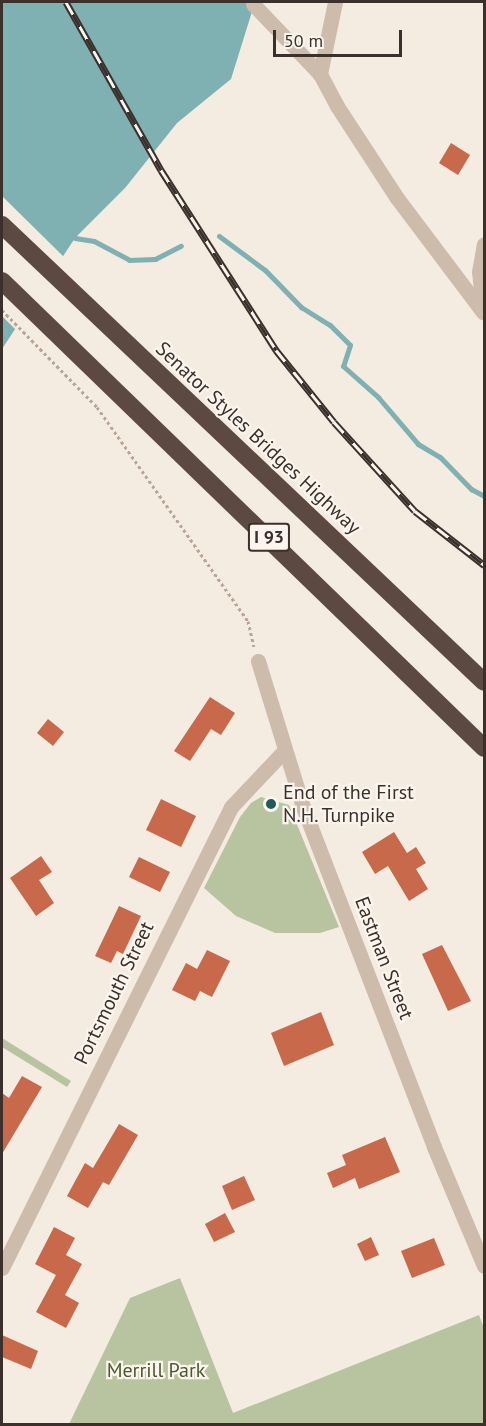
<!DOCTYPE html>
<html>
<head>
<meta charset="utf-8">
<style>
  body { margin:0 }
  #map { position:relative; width:486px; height:1426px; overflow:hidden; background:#f4ebe1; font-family:"PT Sans",sans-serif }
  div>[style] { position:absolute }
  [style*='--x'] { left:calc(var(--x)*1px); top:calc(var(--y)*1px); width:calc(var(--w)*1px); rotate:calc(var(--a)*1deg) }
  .green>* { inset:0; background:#b8c4a0 }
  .water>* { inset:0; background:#7fb0b2 }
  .pier>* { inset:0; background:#f4ebe1 }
  .stream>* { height:5px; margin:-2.5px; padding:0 2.5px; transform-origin:2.5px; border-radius:2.5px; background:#7fb0b2 }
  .building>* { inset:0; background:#c8694b }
  .path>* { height:3px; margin-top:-1.5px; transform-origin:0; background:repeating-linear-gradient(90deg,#b9a596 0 3px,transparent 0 6px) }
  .minor>* { height:15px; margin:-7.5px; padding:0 7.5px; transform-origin:7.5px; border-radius:7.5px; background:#cdbbac }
  .highway>* { height:18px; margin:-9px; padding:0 9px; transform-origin:9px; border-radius:9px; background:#5c4a42 }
  .rail>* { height:7px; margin-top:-3.5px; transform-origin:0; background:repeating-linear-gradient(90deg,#fbf5ee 0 14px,#3b302b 0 28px); box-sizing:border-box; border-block:2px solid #3b302b }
  .dots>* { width:16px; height:16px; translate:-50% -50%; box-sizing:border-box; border:3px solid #fbf5ee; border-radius:50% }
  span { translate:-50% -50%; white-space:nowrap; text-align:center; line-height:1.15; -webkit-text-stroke:4.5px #fbf5ee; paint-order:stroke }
  .shield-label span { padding:2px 4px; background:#fbf5ee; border:2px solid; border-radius:4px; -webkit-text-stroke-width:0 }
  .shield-label { font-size:18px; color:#3b302b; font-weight:700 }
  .street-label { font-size:20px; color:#3b302b }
  .poi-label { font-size:20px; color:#3b302b }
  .left { translate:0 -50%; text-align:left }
  .park-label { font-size:20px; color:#4a5a2e }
  .frame { position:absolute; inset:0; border:3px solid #3b302b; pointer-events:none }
  .scale { position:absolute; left:273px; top:30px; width:129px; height:27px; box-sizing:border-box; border:3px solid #3b302b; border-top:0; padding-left:8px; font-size:18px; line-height:21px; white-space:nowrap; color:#3b302b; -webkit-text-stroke:4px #fbf5ee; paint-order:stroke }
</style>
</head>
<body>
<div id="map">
  <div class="green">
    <div style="clip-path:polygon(261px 797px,289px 805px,339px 927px,320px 933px,275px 933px,236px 916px,204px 888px,240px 817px,251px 803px)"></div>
    <div style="clip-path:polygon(2px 1038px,71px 1081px,67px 1087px,2px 1047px)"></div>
    <div style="clip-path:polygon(180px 1278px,233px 1413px,479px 1315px,484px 1328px,484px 1424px,69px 1424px,130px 1298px)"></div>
  </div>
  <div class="water">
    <div style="clip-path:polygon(2px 2px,255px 2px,231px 79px,177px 123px,125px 188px,75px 238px,2px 349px)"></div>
  </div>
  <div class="pier">
    <div style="clip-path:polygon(2px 196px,65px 258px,17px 331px,2px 316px)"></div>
  </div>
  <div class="stream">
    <div style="--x:70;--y:234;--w:6;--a:39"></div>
    <div style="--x:75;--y:238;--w:19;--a:9"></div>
    <div style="--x:94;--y:241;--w:40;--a:28"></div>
    <div style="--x:129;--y:260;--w:26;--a:-2"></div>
    <div style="--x:155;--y:259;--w:29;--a:-27"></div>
    <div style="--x:219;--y:236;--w:57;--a:36.5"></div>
    <div style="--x:265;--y:270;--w:52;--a:45.8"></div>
    <div style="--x:301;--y:307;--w:34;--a:32"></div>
    <div style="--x:330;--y:325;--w:28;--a:45"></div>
    <div style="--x:350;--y:345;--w:22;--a:108"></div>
    <div style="--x:343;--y:366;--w:47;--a:41.5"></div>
    <div style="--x:378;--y:397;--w:62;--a:49.6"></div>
    <div style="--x:418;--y:444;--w:26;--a:31"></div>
    <div style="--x:440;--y:457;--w:45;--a:45.9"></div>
    <div style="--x:471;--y:489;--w:15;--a:28"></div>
  </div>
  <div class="building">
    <div style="clip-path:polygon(451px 143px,470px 155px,458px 175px,439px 163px)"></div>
    <div style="clip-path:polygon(210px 697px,235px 713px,221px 735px,211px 729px,190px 761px,174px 751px)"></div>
    <div style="clip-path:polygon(48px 719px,64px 732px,53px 746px,37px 733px)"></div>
    <div style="clip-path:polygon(161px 799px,196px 816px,181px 847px,146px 830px)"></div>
    <div style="clip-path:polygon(394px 832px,407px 853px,416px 847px,426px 863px,416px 869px,428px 889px,409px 901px,388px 866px,375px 874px,362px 852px)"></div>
    <div style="clip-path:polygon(41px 856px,52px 872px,39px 880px,54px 903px,36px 916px,10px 878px)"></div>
    <div style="clip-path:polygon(139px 857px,170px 872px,160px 892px,129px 877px)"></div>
    <div style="clip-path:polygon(119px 906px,141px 916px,123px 954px,117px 951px,111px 963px,95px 956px)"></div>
    <div style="clip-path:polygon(442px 945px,471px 1001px,448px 1011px,422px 954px)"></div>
    <div style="clip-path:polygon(207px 950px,230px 961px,212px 997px,200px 991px,195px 1001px,172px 990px,186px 963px,197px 969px)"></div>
    <div style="clip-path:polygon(321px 1012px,334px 1045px,284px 1066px,271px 1033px)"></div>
    <div style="clip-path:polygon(22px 1076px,42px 1087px,2px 1154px,2px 1093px,9px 1098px)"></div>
    <div style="clip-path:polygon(119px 1124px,138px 1135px,109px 1185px,103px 1182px,88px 1208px,67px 1196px,85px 1163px,93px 1168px)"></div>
    <div style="clip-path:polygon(385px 1137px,400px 1172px,359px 1189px,355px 1178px,333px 1188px,327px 1173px,346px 1165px,342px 1155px)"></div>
    <div style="clip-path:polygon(244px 1176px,255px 1200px,232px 1210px,222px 1186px)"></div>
    <div style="clip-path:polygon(225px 1213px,235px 1232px,214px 1242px,205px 1224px)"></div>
    <div style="clip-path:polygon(54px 1227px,75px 1238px,66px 1255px,82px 1264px,65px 1295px,79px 1303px,66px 1328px,36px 1312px,56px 1275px,35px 1264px)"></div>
    <div style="clip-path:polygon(371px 1237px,379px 1255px,365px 1261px,357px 1244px)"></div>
    <div style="clip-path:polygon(434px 1238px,445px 1265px,412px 1278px,401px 1251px)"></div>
    <div style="clip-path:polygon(2px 1335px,38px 1351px,31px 1369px,2px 1357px)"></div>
  </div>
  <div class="path">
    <div style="--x:2;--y:310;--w:136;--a:45.6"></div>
    <div style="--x:97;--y:407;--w:262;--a:54.8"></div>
    <div style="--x:248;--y:621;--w:26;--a:77"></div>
  </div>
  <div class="minor">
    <div style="--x:335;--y:2;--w:74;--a:101.8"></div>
    <div style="--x:320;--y:74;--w:36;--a:62"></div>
    <div style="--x:337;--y:106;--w:110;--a:56.9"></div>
    <div style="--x:397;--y:198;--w:143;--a:53"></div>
    <div style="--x:253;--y:4;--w:97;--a:46.3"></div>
    <div style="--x:483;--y:309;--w:37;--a:-96"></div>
    <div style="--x:479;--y:272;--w:28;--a:-80"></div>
    <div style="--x:258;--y:661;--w:153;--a:72.9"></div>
    <div style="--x:303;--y:807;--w:364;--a:68.9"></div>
    <div style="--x:434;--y:1147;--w:129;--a:67.2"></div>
    <div style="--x:2;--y:1268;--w:515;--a:-63.58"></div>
    <div style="--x:231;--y:807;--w:77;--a:-46.6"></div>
  </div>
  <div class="highway">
    <div style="--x:2;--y:225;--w:664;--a:43.47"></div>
    <div style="--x:2;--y:281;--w:671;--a:44.09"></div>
  </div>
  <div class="rail">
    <div style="--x:66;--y:2;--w:193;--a:60.5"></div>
    <div style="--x:161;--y:170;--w:214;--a:57.4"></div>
    <div style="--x:276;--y:350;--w:92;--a:51.1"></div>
    <div style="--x:334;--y:422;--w:120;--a:47.7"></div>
    <div style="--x:415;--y:511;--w:88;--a:38"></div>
  </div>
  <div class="dots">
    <div style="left:271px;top:804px;background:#1f5a5e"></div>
  </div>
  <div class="shield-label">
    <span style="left:269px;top:537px">I 93</span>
  </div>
  <div class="street-label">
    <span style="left:258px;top:438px;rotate:43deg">Senator Styles Bridges Highway</span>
    <span style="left:384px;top:958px;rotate:69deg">Eastman Street</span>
    <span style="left:114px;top:993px;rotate:-64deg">Portsmouth Street</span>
  </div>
  <div class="poi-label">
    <span class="left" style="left:283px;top:804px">End of the First<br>N.H. Turnpike</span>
  </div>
  <div class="park-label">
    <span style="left:156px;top:1370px">Merrill Park</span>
  </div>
  <div class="frame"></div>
  <div class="scale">50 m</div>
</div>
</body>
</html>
